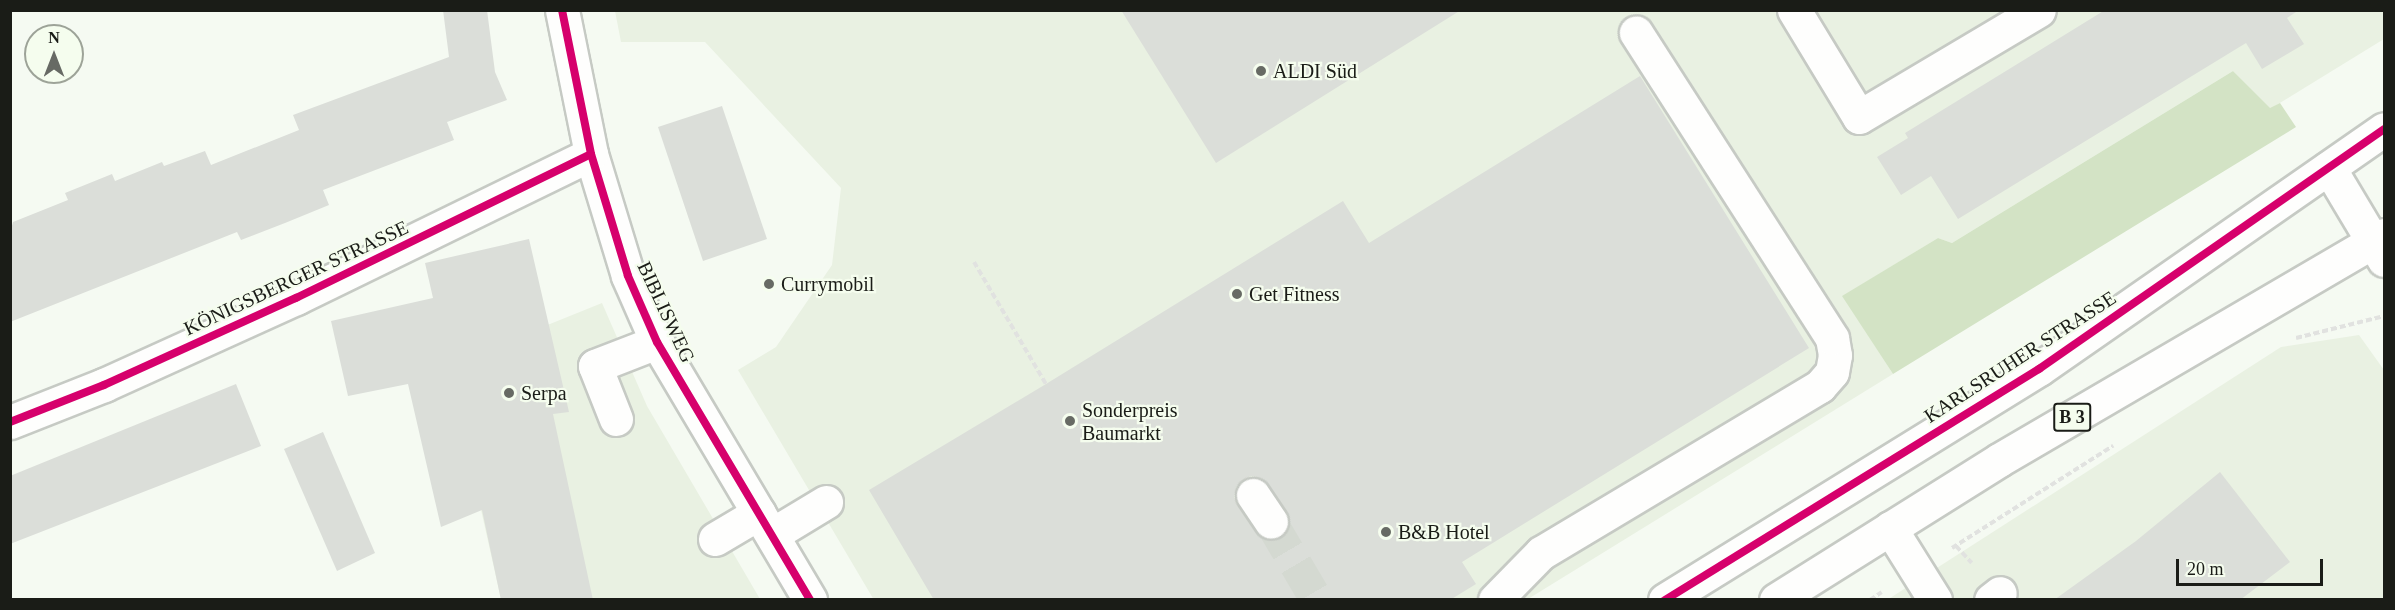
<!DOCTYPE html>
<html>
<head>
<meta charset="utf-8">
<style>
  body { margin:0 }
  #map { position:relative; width:2395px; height:610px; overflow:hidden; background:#f5faf2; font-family:Georgia,serif }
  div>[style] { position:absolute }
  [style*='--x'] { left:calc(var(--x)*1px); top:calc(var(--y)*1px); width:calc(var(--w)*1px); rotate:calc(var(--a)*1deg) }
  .built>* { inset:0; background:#e9f1e2 }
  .green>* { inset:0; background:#d3e3c5 }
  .building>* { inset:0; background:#dbded9 }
  .minor-tunnel>* { height:33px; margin-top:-16.5px; transform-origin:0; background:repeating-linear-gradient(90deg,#d4d9d1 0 33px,transparent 0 49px) }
  .path>* { height:4px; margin-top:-2px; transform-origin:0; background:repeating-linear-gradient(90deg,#e1e2e0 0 6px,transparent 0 9px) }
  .roads { filter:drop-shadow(2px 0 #c6cac4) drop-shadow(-2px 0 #c6cac4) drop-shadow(0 2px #c6cac4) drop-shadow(0 -2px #c6cac4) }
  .minor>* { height:33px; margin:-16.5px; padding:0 16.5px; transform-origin:16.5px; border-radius:16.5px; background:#fefefd }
  .major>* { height:33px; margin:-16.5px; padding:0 16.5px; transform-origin:16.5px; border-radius:16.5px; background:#fefefd }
  .cycleway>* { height:8px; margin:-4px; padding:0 4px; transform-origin:4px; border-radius:4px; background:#d6006c }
  .dots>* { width:16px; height:16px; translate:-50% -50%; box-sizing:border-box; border:3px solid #f5fdee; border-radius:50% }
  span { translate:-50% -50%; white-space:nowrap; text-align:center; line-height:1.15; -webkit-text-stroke:4.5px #f5fdee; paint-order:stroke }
  .shield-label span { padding:2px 4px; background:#f5fdee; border:2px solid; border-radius:4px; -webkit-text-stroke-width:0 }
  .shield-label { font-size:18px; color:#1a1c17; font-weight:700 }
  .poi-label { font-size:20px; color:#1a1c17 }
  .left { translate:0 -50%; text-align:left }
  .street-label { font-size:20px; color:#1a1c17 }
  .frame { position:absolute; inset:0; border:12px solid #1a1c17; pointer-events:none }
  .north { position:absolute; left:24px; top:24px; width:60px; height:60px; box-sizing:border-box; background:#f5fdee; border:2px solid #9da398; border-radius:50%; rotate:0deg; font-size:16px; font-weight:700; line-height:24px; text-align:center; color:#1a1c17 }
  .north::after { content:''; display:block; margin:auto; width:21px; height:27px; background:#676a64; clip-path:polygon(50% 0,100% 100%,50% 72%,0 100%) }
  .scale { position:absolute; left:2176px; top:559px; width:147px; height:27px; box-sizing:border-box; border:3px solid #1a1c17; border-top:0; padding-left:8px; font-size:18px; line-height:21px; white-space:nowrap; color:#1a1c17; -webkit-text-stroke:4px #f5fdee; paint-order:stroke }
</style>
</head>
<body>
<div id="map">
  <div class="built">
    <div style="clip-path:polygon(2384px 10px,2384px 39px,2270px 109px,2233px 71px,1952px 243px,1938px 238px,1843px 296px,1893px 374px,1528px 599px,874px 600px,738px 370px,776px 347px,832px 265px,841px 188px,705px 42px,621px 42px,615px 11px)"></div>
    <div style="clip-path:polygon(602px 303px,647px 406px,760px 599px,501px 599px,445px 349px,550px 324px)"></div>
    <div style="clip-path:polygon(2359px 335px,2384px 370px,2384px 599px,1887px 600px,2281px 347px)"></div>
  </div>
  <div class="green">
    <div style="clip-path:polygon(2233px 71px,2270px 108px,2280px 103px,2296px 127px,1893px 374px,1842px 296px,1938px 238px,1952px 243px)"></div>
  </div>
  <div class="building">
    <div style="clip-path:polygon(443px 10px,487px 10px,495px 72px,507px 100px,447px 122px,454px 140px,323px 190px,329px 205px,285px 223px,241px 240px,237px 232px,10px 322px,10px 233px,13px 222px,68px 200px,65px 193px,112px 174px,115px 181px,162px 162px,164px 166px,205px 151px,211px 165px,299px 130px,293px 115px,449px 57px)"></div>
    <div style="clip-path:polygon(1121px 10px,1461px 10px,1216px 163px)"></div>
    <div style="clip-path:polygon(2105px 10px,2299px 10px,2287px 18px,2304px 44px,2262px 69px,2246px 43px,1958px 219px,1931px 176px,1901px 195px,1877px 157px,1908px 138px,1905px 133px)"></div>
    <div style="clip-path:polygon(evenodd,1640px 76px,1809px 348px,1462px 562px,1476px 584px,1450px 600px,934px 600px,869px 490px,1046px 384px,1343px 201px,1369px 243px,1640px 76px,1251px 476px,1261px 478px,1268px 484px,1287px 512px,1290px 521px,1288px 530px,1281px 538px,1272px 541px,1262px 538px,1237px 505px,1234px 497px,1236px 487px,1242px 480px,1251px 476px)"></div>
    <div style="clip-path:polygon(722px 106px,767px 239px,703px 261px,658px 127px)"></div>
    <div style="clip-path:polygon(529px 239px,569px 412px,553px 414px,593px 600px,501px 600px,482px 510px,441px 527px,408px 384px,348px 396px,331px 321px,433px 298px,425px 263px)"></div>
    <div style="clip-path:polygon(236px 384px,261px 446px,10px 544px,10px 476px)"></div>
    <div style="clip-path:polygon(323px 432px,375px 553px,337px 571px,284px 449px)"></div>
    <div style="clip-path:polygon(2220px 472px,2290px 562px,2240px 600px,2054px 600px,2136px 541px)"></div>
  </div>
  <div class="minor-tunnel">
    <div style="--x:1271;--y:522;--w:91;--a:59.5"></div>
  </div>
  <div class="path">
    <div style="--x:974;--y:262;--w:142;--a:59.5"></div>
    <div style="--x:2296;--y:338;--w:91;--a:-14"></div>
    <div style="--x:1956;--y:546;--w:23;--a:47"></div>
    <div style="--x:1952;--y:548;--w:191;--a:-32.4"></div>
    <div style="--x:1870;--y:600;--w:14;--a:-34"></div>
  </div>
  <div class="roads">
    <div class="minor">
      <div style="--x:562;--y:10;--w:147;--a:78.6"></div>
      <div style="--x:591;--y:154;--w:127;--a:73.1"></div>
      <div style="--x:628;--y:276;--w:72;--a:66.3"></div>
      <div style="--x:657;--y:342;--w:300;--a:59.3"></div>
      <div style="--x:1794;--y:10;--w:125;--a:58.7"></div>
      <div style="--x:1859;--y:117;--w:209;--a:-30.7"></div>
      <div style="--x:2329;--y:168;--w:107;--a:59.1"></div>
      <div style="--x:616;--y:419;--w:57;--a:-111.6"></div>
      <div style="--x:595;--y:366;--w:66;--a:-21.2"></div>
      <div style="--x:10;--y:422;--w:101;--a:-21.5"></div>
      <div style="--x:104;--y:385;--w:211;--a:-24.4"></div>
      <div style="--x:296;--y:298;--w:328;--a:-26"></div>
      <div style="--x:1253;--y:495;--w:32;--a:56"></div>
      <div style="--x:1890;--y:528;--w:85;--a:58"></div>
      <div style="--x:773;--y:534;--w:62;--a:-31.1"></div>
      <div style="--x:715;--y:539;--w:51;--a:-30.6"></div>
      <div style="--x:1495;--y:600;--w:66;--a:-45.6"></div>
      <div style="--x:1541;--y:553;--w:325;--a:-30.9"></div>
      <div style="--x:1820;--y:386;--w:18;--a:-49"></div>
      <div style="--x:1832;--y:372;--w:17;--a:-80"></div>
      <div style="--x:1835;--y:355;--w:17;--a:-100"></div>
      <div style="--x:1832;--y:338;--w:363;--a:-122.7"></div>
      <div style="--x:1991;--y:600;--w:11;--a:-38"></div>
    </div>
    <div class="major">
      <div style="--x:1665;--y:600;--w:440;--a:-31.7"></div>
      <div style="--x:2039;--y:369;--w:420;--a:-34.8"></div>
      <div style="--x:1776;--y:600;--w:263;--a:-32.1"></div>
      <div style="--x:1999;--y:460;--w:446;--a:-30.3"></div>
    </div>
  </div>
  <div class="cycleway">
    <div style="--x:562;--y:10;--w:147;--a:78.6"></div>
    <div style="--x:591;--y:154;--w:127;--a:73.1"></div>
    <div style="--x:628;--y:276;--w:72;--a:66.3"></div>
    <div style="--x:657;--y:342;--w:300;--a:59.3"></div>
    <div style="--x:10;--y:422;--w:101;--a:-21.5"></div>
    <div style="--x:104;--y:385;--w:211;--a:-24.4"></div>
    <div style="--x:296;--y:298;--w:328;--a:-26"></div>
    <div style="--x:1665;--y:600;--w:440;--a:-31.7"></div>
    <div style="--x:2039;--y:369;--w:420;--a:-34.8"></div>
  </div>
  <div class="dots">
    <div style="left:1261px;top:71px;background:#676a64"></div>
    <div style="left:769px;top:284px;background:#676a64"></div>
    <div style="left:1237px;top:294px;background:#676a64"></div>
    <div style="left:509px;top:393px;background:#676a64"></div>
    <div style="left:1070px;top:421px;background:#676a64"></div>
    <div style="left:1386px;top:532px;background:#676a64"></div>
  </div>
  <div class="shield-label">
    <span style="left:2072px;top:417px">B 3</span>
  </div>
  <div class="poi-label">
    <span class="left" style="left:1273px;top:71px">ALDI Süd</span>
    <span class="left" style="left:781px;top:284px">Currymobil</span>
    <span class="left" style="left:1249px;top:294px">Get Fitness</span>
    <span class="left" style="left:521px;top:393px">Serpa</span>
    <span class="left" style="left:1082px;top:422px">Sonderpreis<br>Baumarkt</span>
    <span class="left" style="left:1398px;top:532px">B&amp;B Hotel</span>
  </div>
  <div class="street-label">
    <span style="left:296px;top:278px;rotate:-25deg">KÖNIGSBERGER STRASSE</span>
    <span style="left:666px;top:312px;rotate:65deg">BIBLISWEG</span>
    <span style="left:2020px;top:357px;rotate:-33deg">KARLSRUHER STRASSE</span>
  </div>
  <div class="frame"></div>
  <div class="north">N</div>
  <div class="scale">20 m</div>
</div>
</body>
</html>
